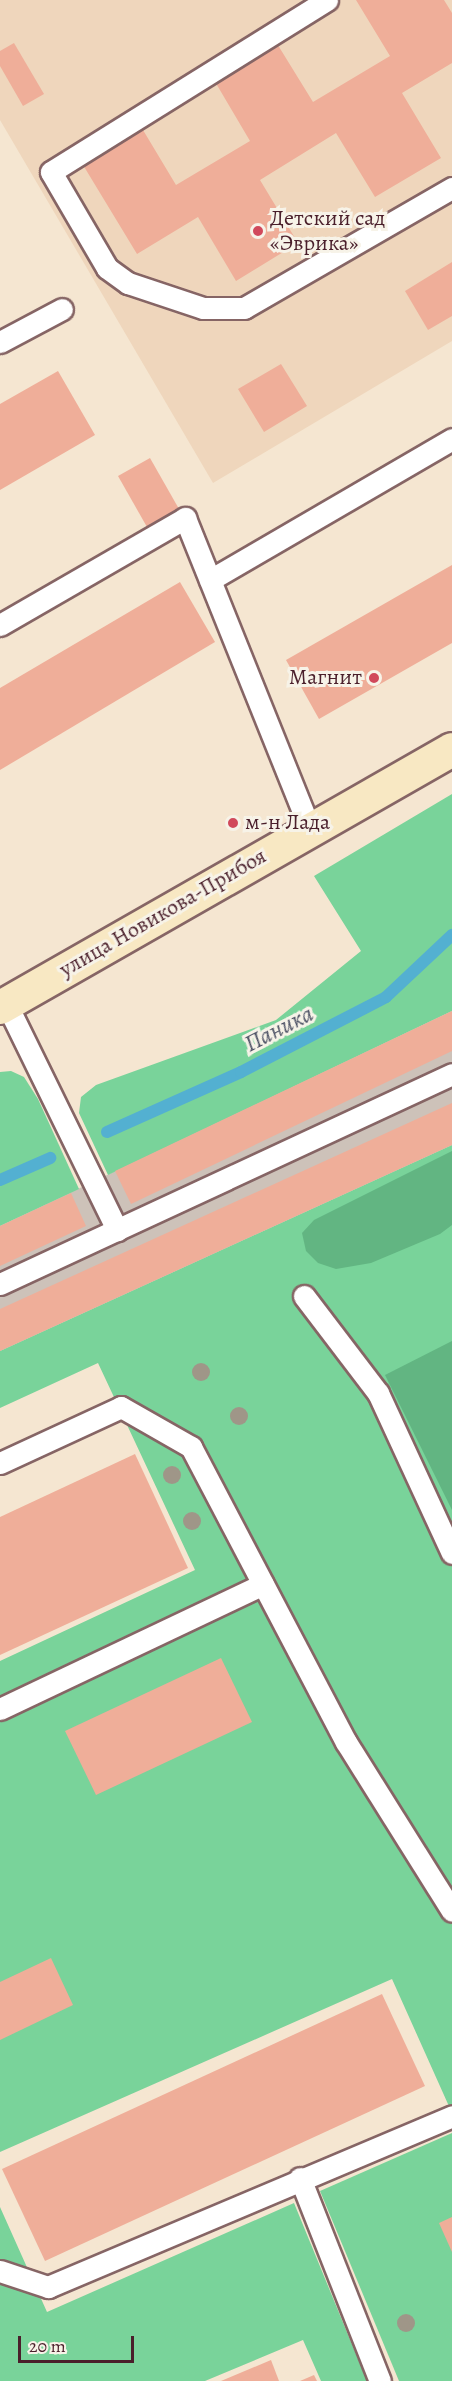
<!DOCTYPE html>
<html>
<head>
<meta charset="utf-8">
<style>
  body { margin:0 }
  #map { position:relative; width:452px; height:2381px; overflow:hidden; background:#f5e6d1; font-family:Alegreya,serif }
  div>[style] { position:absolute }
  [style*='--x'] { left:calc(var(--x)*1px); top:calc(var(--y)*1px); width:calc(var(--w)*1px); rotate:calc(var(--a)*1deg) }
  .built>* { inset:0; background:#efd6bc }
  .industrial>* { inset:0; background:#cdc2b9 }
  .green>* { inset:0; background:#79d39a }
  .forest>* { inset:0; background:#62b582 }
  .stream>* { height:12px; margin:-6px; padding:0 6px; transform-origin:6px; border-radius:6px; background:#53b0d1 }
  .building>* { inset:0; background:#efae99 }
  .roads { filter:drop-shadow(2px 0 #866565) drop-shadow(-2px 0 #866565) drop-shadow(0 2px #866565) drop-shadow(0 -2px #866565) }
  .lane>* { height:21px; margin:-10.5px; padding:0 10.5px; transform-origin:10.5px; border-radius:10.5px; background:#fff }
  .secondary>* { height:33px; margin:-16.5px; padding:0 16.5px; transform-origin:16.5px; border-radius:16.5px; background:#f8e8c3 }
  .trees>* { width:18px; height:18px; margin:-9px; border-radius:50%; background:#9f9688 }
  .dots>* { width:16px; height:16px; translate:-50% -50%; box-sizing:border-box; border:3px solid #f7f3e8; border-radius:50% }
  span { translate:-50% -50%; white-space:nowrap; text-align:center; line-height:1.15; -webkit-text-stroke:6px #f7f3e8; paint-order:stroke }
  .poi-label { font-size:22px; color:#4a1f2b }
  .left { translate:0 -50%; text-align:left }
  .right { translate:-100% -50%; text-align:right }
  .street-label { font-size:22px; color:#4a1f2b }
  .water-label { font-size:24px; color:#4d5265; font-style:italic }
  .scale { position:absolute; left:18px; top:2336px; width:116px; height:27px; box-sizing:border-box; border:3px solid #4a1f2b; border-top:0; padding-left:8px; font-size:18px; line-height:21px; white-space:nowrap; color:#4a1f2b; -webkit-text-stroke:4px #f7f3e8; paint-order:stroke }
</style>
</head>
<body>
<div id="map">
  <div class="built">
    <div style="clip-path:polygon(0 0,452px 0,452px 341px,213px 483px,0 120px)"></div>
  </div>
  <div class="industrial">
    <div style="clip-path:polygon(452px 1011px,452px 1145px,0 1351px,0 1226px)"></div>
  </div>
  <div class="green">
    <div style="clip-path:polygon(452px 794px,452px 1011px,108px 1175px,79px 1113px,81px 1097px,96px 1085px,276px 1020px,361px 951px,314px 876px)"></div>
    <div style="clip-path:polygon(11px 1071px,24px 1077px,38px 1099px,79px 1189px,0 1226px,0 1072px)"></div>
    <div style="clip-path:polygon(452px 1145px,452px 2113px,392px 1979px,0 2152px,0 1661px,195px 1570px,98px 1363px,0 1408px,0 1351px)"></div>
    <div style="clip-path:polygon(452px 2133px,452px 2381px,399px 2381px,320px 2191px)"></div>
    <div style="clip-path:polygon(294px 2203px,367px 2381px,321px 2381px,303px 2340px,205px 2381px,0 2381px,0 2207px,47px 2312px)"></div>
  </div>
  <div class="forest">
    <div style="clip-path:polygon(452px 1151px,452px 1225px,440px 1234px,371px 1263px,336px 1269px,318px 1263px,306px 1251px,302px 1233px,314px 1220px)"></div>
    <div style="clip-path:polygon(452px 1341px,452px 1510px,385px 1375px)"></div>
  </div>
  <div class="stream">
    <div style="--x:107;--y:1132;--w:147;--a:-24.1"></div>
    <div style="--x:241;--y:1072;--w:163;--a:-27.3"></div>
    <div style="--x:386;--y:997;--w:91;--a:-43.2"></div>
    <div style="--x:0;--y:1180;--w:55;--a:-23.7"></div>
  </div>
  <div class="building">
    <div style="clip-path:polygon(356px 0,444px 0,452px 13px,452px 63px,402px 93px,441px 158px,375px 197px,336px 133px,260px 180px,298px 243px,236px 281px,198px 217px,137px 254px,80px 160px,140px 125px,176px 185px,250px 141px,214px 80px,276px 42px,313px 102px,390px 56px)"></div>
    <div style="clip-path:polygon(14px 43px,44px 94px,23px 106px,0 66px,0 51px)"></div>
    <div style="clip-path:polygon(452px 262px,452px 316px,428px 330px,405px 291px)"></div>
    <div style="clip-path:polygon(281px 364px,307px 406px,264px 432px,238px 389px)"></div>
    <div style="clip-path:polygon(58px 371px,95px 435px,0 490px,0 404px)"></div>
    <div style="clip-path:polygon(150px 458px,179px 509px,147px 527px,118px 476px)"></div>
    <div style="clip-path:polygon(452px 565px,452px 643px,319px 719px,286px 660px)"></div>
    <div style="clip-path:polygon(180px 582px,215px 642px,0 770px,0 688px)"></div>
    <div style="clip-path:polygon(452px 1011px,452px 1051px,131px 1204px,115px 1171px)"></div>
    <div style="clip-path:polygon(452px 1103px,452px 1145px,0 1351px,0 1309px)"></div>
    <div style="clip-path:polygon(71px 1193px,86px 1226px,0 1266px,0 1226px)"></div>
    <div style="clip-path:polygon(135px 1454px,188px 1568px,0 1655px,0 1517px)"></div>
    <div style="clip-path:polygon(221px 1658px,252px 1722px,96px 1795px,65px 1731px)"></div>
    <div style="clip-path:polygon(51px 1958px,73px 2005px,0 2040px,0 1982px)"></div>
    <div style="clip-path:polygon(382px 1994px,425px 2086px,45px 2261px,2px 2169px)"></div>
    <div style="clip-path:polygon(452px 2217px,452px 2252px,439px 2223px)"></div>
    <div style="clip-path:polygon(271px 2360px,279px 2381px,221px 2381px)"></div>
    <div style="clip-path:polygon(314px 2375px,317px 2381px,300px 2381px)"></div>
  </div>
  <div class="roads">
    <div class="lane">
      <div style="--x:327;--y:0;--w:325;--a:148.1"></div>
      <div style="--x:51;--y:172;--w:111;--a:59.7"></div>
      <div style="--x:107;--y:268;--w:26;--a:36"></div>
      <div style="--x:128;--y:283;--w:79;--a:18.4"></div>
      <div style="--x:203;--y:308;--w:41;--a:0"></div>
      <div style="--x:244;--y:308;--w:240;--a:-30"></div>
      <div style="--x:0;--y:342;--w:70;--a:-28"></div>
      <div style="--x:210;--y:580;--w:280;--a:-30.2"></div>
      <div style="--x:0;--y:625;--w:214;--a:-30"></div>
      <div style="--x:185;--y:518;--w:335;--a:68.1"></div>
      <div style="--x:6;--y:1003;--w:253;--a:63.9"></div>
      <div style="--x:0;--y:1284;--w:498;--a:-24.9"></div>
      <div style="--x:304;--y:1296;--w:122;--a:52.7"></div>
      <div style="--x:378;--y:1393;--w:176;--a:65.2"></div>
      <div style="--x:0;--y:1463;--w:133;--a:-24.8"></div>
      <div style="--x:121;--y:1407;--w:81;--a:29.7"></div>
      <div style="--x:191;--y:1447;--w:333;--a:62.3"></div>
      <div style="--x:346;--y:1742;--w:199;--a:57.9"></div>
      <div style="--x:0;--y:1709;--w:291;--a:-25.4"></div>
      <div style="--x:300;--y:2178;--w:218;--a:68.5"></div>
      <div style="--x:0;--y:2271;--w:51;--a:18.4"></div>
      <div style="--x:48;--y:2287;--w:439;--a:-22.9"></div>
    </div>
    <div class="secondary">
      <div style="--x:0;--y:1007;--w:520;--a:-29.72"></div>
    </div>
  </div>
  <div class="trees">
    <div style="left:201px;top:1372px"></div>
    <div style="left:239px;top:1416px"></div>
    <div style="left:172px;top:1475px"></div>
    <div style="left:192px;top:1521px"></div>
    <div style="left:406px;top:2323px"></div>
  </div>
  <div class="dots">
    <div style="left:258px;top:231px;background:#d1495b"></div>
    <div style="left:374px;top:678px;background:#d1495b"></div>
    <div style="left:233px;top:823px;background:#d1495b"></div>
  </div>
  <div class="poi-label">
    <span class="left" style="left:270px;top:231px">Детский сад<br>«Эврика»</span>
    <span class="right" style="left:362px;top:678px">Магнит</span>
    <span class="left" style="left:245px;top:823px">м-н Лада</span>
  </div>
  <div class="street-label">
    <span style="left:163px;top:913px;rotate:-30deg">улица Новикова-Прибоя</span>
  </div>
  <div class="water-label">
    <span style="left:279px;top:1029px;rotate:-27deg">Паника</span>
  </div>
  <div class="scale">20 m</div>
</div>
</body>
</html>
